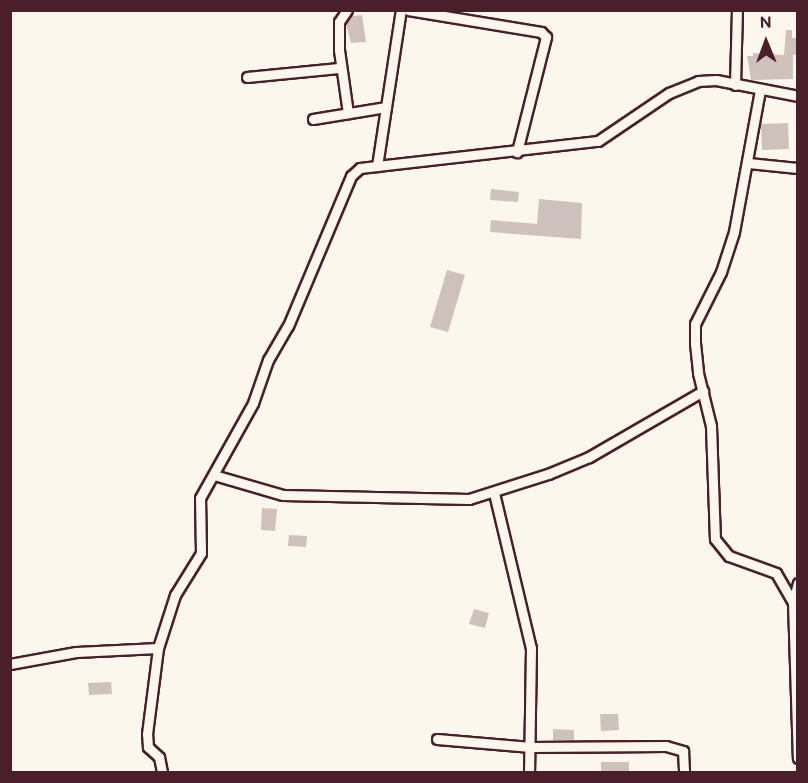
<!DOCTYPE html>
<html>
<head>
<meta charset="utf-8">
<style>
  body { margin:0 }
  #map { position:relative; width:808px; height:783px; overflow:hidden; background:#fbf7ec; font-family:"Balsamiq Sans",sans-serif }
  div>[style] { position:absolute }
  [style*='--x'] { left:calc(var(--x)*1px); top:calc(var(--y)*1px); width:calc(var(--w)*1px); rotate:calc(var(--a)*1deg) }
  .building>* { inset:0; background:#cfc2bc }
  .roads { filter:drop-shadow(2px 0 #4a1f2b) drop-shadow(-2px 0 #4a1f2b) drop-shadow(0 2px #4a1f2b) drop-shadow(0 -2px #4a1f2b) }
  .street>* { height:9px; margin:-4.5px; padding:0 4.5px; transform-origin:4.5px; border-radius:4.5px; background:#fbf7ec }
  span { translate:-50% -50%; white-space:nowrap; text-align:center; line-height:1.15; -webkit-text-stroke:4.5px #fbf7ec; paint-order:stroke }
  .frame { position:absolute; inset:0; border:12px solid #4a1f2b; pointer-events:none }
  .north { position:absolute; left:736px; top:12px; width:60px; height:60px; -webkit-text-stroke:4px #fbf7ec; paint-order:stroke; rotate:359deg; font-size:16px; font-weight:700; line-height:24px; text-align:center; color:#4a1f2b }
  .north::after { content:''; display:block; margin:auto; width:21px; height:27px; background:#4a1f2b; clip-path:polygon(50% 0,100% 100%,50% 72%,0 100%) }
</style>
</head>
<body>
<div id="map">
  <div class="building">
    <div style="clip-path:polygon(362px 15px,366px 42px,351px 43px,346px 24px,351px 16px)"></div>
    <div style="clip-path:polygon(786px 30px,792px 30px,792px 38px,798px 38px,798px 55px,793px 55px,793px 79px,751px 80px,747px 56px,753px 56px,753px 53px,784px 55px)"></div>
    <div style="clip-path:polygon(788px 123px,789px 149px,762px 150px,761px 124px)"></div>
    <div style="clip-path:polygon(491px 189px,519px 192px,518px 202px,490px 200px)"></div>
    <div style="clip-path:polygon(539px 199px,582px 203px,581px 239px,490px 232px,491px 220px,537px 224px)"></div>
    <div style="clip-path:polygon(447px 270px,465px 275px,448px 332px,430px 327px)"></div>
    <div style="clip-path:polygon(262px 508px,277px 509px,275px 531px,261px 530px)"></div>
    <div style="clip-path:polygon(289px 535px,307px 536px,306px 547px,288px 546px)"></div>
    <div style="clip-path:polygon(474px 609px,489px 613px,485px 628px,469px 624px)"></div>
    <div style="clip-path:polygon(111px 682px,112px 694px,89px 695px,88px 683px)"></div>
    <div style="clip-path:polygon(600px 714px,618px 714px,619px 730px,601px 731px)"></div>
    <div style="clip-path:polygon(553px 729px,574px 730px,574px 740px,553px 740px)"></div>
    <div style="clip-path:polygon(601px 762px,629px 762px,629px 772px,601px 772px)"></div>
  </div>
  <div class="roads">
    <div class="street">
      <div style="--x:347;--y:10;--w:14;--a:124"></div>
      <div style="--x:339;--y:22;--w:28;--a:90"></div>
      <div style="--x:339;--y:50;--w:64;--a:81.9"></div>
      <div style="--x:408;--y:10;--w:135;--a:9.4"></div>
      <div style="--x:541;--y:32;--w:7;--a:45"></div>
      <div style="--x:546;--y:37;--w:119;--a:104.2"></div>
      <div style="--x:247;--y:77;--w:92;--a:-5.6"></div>
      <div style="--x:735;--y:85;--w:75;--a:-88.5"></div>
      <div style="--x:760;--y:90;--w:144;--a:100.4"></div>
      <div style="--x:734;--y:232;--w:42;--a:108"></div>
      <div style="--x:721;--y:272;--w:58;--a:116.6"></div>
      <div style="--x:695;--y:324;--w:19;--a:90"></div>
      <div style="--x:695;--y:343;--w:30;--a:84"></div>
      <div style="--x:698;--y:373;--w:55;--a:76.2"></div>
      <div style="--x:711;--y:426;--w:113;--a:88"></div>
      <div style="--x:715;--y:539;--w:22;--a:51"></div>
      <div style="--x:729;--y:556;--w:50;--a:19.9"></div>
      <div style="--x:776;--y:573;--w:34;--a:60"></div>
      <div style="--x:313;--y:119;--w:74;--a:-9.3"></div>
      <div style="--x:748;--y:163;--w:50;--a:5.7"></div>
      <div style="--x:377;--y:166;--w:158;--a:-81.3"></div>
      <div style="--x:214;--y:475;--w:72;--a:16.2"></div>
      <div style="--x:283;--y:495;--w:186;--a:1.2"></div>
      <div style="--x:469;--y:499;--w:83;--a:-17.6"></div>
      <div style="--x:548;--y:474;--w:44;--a:-22.5"></div>
      <div style="--x:589;--y:457;--w:132;--a:-30.1"></div>
      <div style="--x:494;--y:493;--w:159;--a:76.6"></div>
      <div style="--x:531;--y:648;--w:124;--a:90.9"></div>
      <div style="--x:798;--y:583;--w:20;--a:105"></div>
      <div style="--x:793;--y:602;--w:156;--a:88.2"></div>
      <div style="--x:10;--y:664;--w:67;--a:-10.3"></div>
      <div style="--x:76;--y:652;--w:82;--a:-2.8"></div>
      <div style="--x:437;--y:739;--w:94;--a:4.9"></div>
      <div style="--x:531;--y:747;--w:135;--a:-0.4"></div>
      <div style="--x:666;--y:746;--w:18;--a:16"></div>
      <div style="--x:683;--y:751;--w:21;--a:87"></div>
      <div style="--x:162;--y:772;--w:15;--a:-101"></div>
      <div style="--x:159;--y:757;--w:15;--a:-138"></div>
      <div style="--x:148;--y:747;--w:13;--a:-94"></div>
      <div style="--x:147;--y:734;--w:87;--a:-82.7"></div>
      <div style="--x:158;--y:648;--w:56;--a:-72.2"></div>
      <div style="--x:175;--y:595;--w:49;--a:-58.2"></div>
      <div style="--x:201;--y:553;--w:55;--a:-91"></div>
      <div style="--x:200;--y:498;--w:109;--a:-60.8"></div>
      <div style="--x:253;--y:403;--w:46;--a:-70.8"></div>
      <div style="--x:268;--y:360;--w:39;--a:-60"></div>
      <div style="--x:288;--y:326;--w:163;--a:-67.2"></div>
      <div style="--x:351;--y:176;--w:12;--a:-42"></div>
      <div style="--x:360;--y:168;--w:17;--a:-7"></div>
      <div style="--x:377;--y:166;--w:222;--a:-6.5"></div>
      <div style="--x:598;--y:141;--w:86;--a:-34.1"></div>
      <div style="--x:669;--y:93;--w:31;--a:-22"></div>
      <div style="--x:698;--y:81;--w:18;--a:-3"></div>
      <div style="--x:716;--y:80;--w:84;--a:11"></div>
    </div>
  </div>
  <div class="frame"></div>
  <div class="north">N</div>
</div>
</body>
</html>
